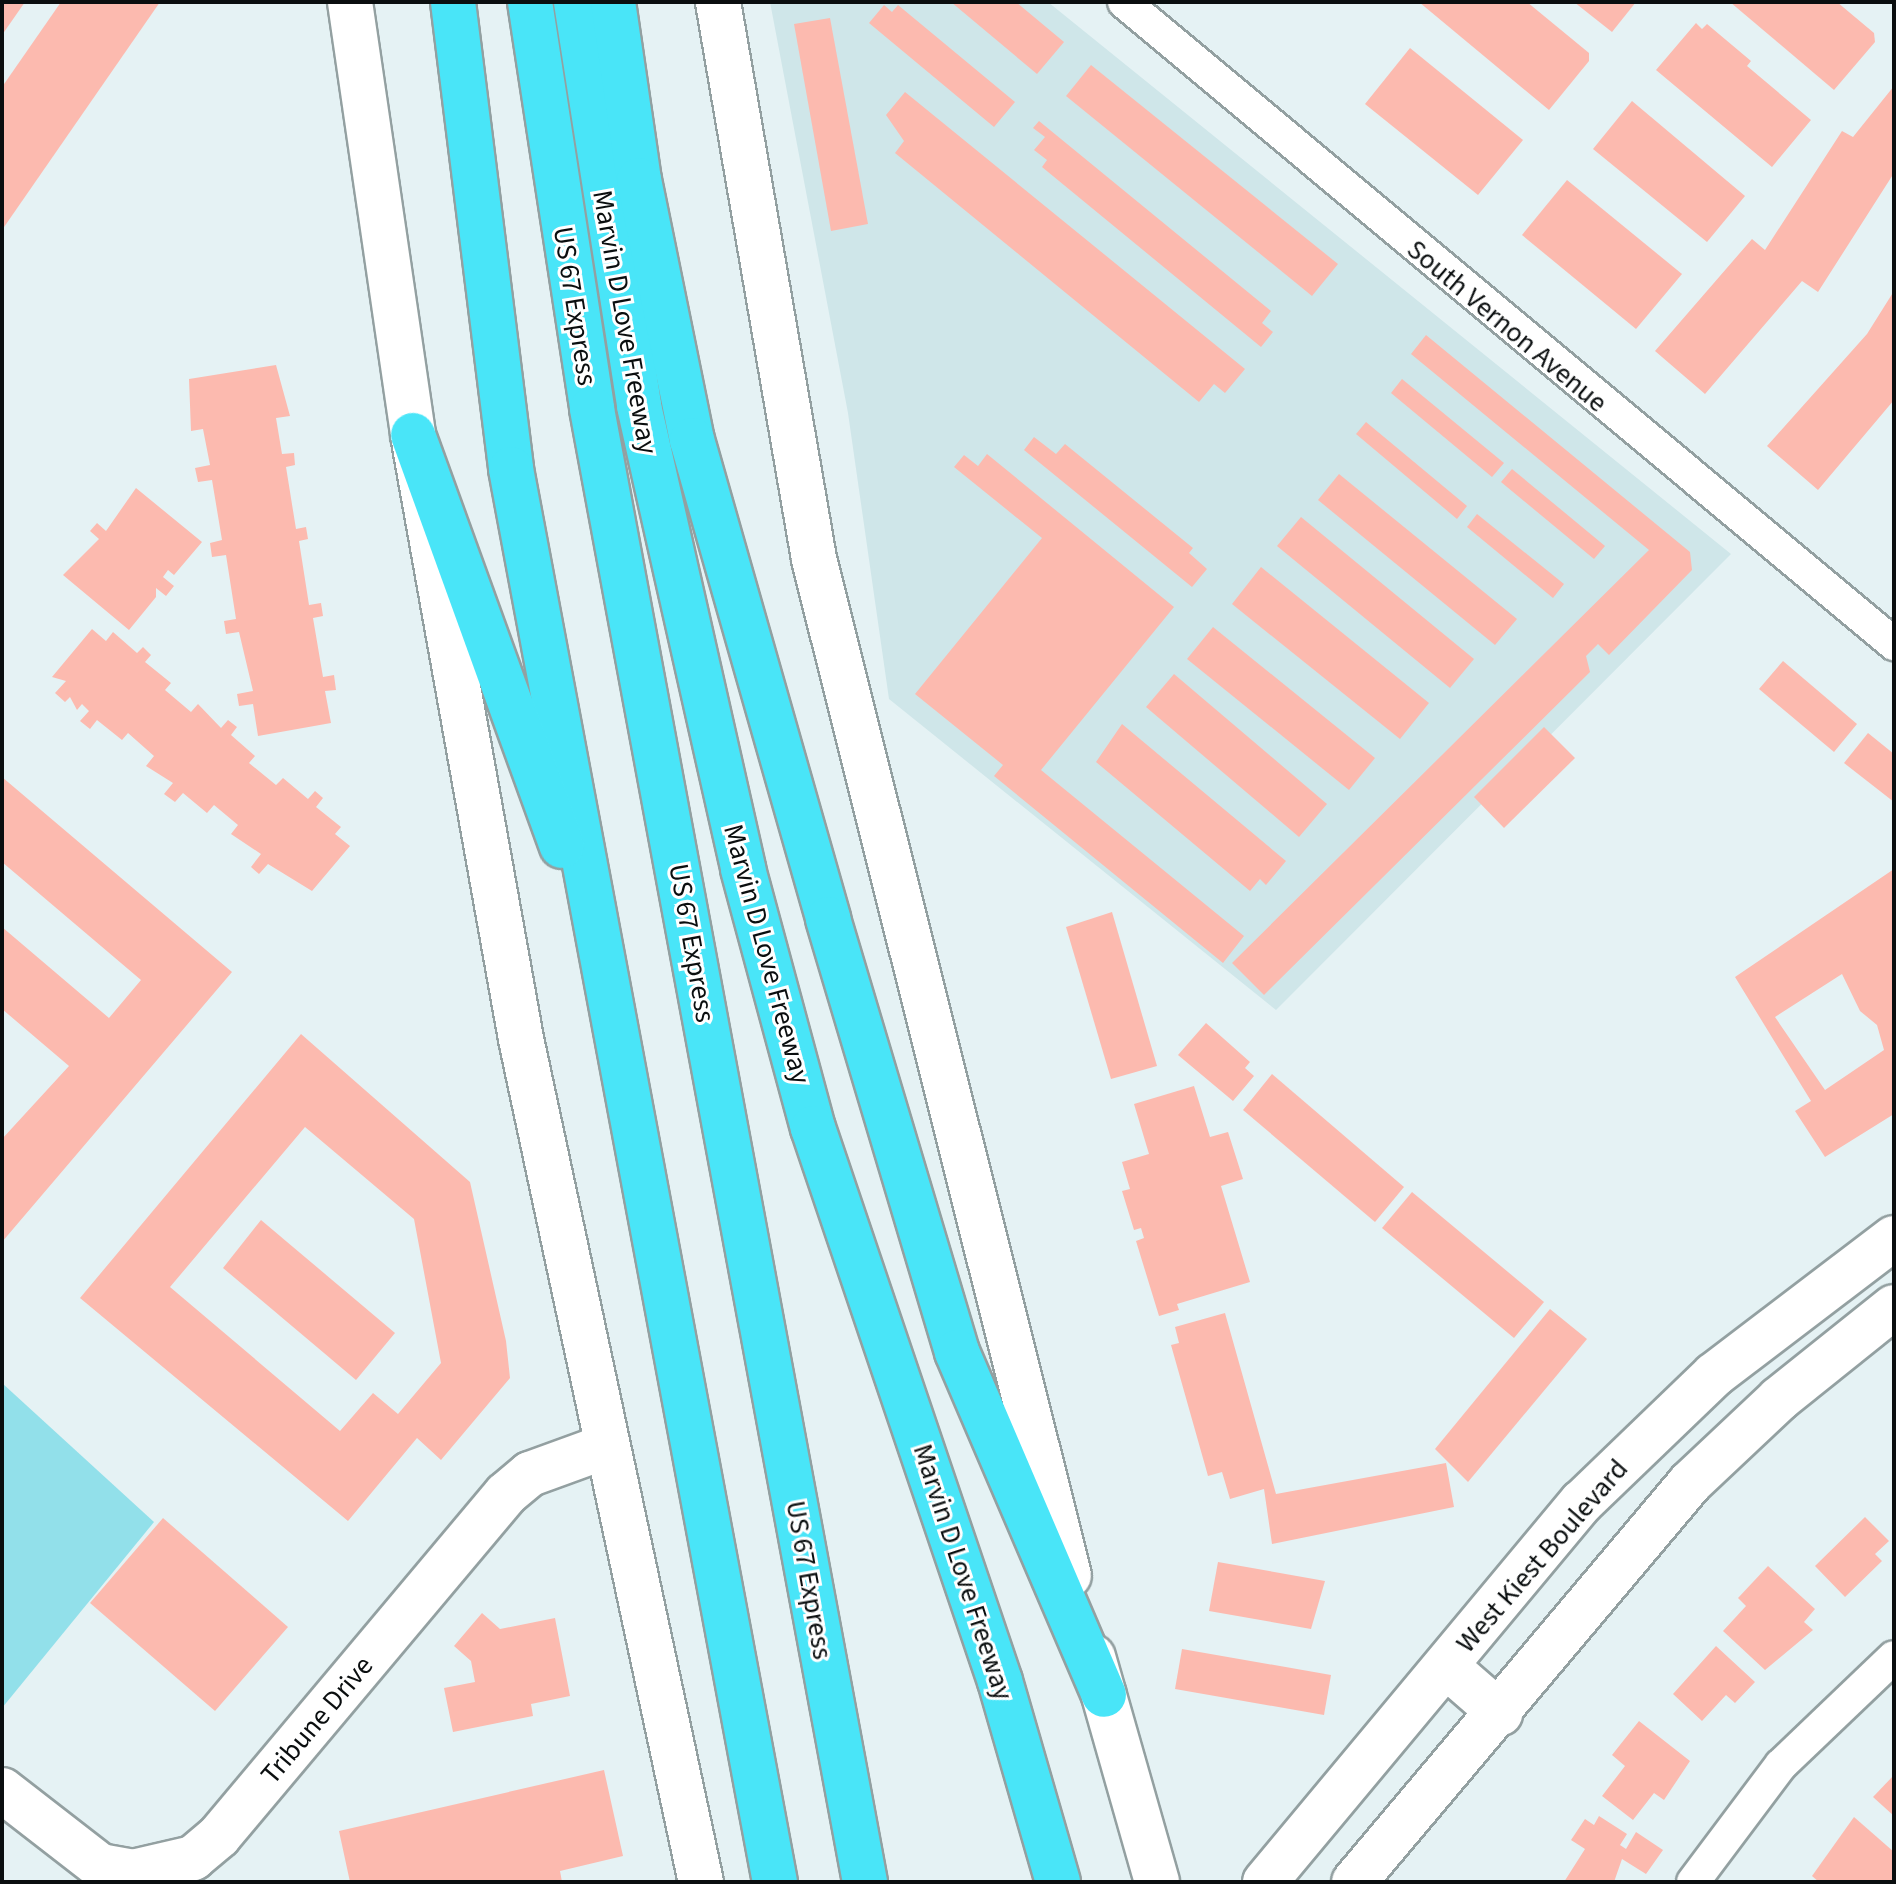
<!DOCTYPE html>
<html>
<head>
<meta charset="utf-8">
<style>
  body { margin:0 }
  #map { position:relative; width:1896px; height:1884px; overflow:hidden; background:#e5f2f4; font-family:"Source Sans 3",sans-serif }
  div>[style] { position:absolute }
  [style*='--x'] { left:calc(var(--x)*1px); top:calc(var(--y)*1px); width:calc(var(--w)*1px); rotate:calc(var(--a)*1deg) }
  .built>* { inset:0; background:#cfe6e9 }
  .green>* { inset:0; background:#92e0ea }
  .building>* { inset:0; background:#fcbaaf }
  .roads { filter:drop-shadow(2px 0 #93a0a1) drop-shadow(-2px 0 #93a0a1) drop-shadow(0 2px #93a0a1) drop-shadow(0 -2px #93a0a1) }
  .street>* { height:32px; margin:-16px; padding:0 16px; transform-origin:16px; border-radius:16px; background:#fff }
  .secondary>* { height:44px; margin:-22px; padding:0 22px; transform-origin:22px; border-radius:22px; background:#fff }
  .highway>* { height:44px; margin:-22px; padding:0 22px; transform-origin:22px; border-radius:22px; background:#49e5f8 }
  span { translate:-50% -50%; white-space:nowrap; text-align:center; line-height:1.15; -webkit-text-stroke:6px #fff; paint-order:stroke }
  .street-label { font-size:28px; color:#0a0e0f }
  .frame { position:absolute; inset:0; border:4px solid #0a0e0f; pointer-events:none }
</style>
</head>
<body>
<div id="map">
  <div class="built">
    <div style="clip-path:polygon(770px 2px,1048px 2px,1731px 554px,1276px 1010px,889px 699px,848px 413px)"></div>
  </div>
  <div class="green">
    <div style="clip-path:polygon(2px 1383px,154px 1522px,2px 1708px)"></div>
  </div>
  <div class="building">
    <div style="clip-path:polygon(2px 2px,25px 2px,2px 35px)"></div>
    <div style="clip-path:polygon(61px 2px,160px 2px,2px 230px,2px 87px)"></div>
    <div style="clip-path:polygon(951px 2px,1016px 2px,1064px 42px,1037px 74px)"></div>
    <div style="clip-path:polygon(1419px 2px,1527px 2px,1589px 53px,1589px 61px,1549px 110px)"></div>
    <div style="clip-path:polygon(1574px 2px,1636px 2px,1612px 32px)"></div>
    <div style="clip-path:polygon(1730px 2px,1837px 2px,1874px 33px,1875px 42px,1834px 90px)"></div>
    <div style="clip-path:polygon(884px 5px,892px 12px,898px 5px,1015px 102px,994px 127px,869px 23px)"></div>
    <div style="clip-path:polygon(830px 18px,868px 224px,831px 231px,794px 24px)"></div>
    <div style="clip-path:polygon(1696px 23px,1702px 29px,1707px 24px,1751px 61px,1747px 66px,1811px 120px,1772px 167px,1656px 70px)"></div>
    <div style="clip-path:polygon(1410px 48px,1523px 140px,1478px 195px,1365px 104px)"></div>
    <div style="clip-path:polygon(1091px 65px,1338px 264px,1312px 296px,1066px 96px)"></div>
    <div style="clip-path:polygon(1894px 86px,1894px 173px,1818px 292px,1802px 281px,1705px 394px,1655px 351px,1752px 239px,1765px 250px,1842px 131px,1853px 137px)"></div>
    <div style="clip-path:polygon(905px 92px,1245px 369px,1225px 393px,1214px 384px,1199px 402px,895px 153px,904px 141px,886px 115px)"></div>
    <div style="clip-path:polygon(1632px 101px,1745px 196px,1707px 242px,1593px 149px)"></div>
    <div style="clip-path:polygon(1039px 121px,1271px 311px,1262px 323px,1273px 332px,1261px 347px,1042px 167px,1047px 160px,1034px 150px,1045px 137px,1033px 128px)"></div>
    <div style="clip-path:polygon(1567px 180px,1682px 274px,1636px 329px,1522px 235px)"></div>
    <div style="clip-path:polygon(1894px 291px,1894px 400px,1818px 490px,1767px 446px,1867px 334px)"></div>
    <div style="clip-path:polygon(1426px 335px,1690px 552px,1692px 570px,1609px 655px,1598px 644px,1586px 656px,1590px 672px,1264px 995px,1232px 963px,1649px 550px,1411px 354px)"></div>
    <div style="clip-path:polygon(276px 365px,290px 416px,276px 418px,282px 454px,294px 453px,295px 465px,286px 467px,296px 529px,306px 527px,308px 539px,299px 541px,309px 605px,321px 603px,323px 616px,313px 618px,323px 677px,334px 675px,336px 690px,325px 691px,331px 723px,258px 736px,253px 704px,239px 706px,237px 694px,253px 691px,239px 632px,226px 634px,224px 621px,236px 619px,226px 555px,212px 557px,210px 543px,222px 540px,212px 480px,198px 482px,195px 468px,210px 465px,203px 429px,191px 431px,189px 379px)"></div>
    <div style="clip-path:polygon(1402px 379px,1504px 463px,1492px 477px,1391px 393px)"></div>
    <div style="clip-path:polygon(1366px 422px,1467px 506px,1457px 519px,1356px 434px)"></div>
    <div style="clip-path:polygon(1034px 437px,1056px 454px,1065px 444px,1193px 548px,1189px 553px,1207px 569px,1192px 587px,1024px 450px)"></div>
    <div style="clip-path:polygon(987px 454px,1174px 607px,1041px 770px,1244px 936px,1223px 963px,994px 776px,1003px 765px,915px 694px,1042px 538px,954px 467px,964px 455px,978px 466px)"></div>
    <div style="clip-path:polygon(1512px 469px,1605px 546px,1594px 559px,1501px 482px)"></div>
    <div style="clip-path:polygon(1339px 474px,1517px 619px,1495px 645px,1318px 500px)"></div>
    <div style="clip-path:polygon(136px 488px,202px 542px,174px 575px,168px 570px,163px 577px,174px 586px,166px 596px,156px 588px,156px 597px,129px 630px,63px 575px,99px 539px,90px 531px,97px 523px,106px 531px)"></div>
    <div style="clip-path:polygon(1477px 514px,1564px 584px,1553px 598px,1467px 527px)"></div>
    <div style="clip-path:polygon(1301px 517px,1474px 659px,1450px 688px,1277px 546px)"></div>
    <div style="clip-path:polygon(1261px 567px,1429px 703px,1400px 739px,1232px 604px)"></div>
    <div style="clip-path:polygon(1213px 627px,1375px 758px,1349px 790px,1187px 659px)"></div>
    <div style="clip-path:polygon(92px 629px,106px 641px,113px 632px,137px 653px,143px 647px,151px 655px,145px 662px,171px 683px,165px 690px,191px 712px,198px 704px,221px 728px,228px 720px,237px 727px,231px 735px,255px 756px,249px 763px,276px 785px,283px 778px,308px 799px,315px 791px,323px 798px,316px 807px,341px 827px,335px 834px,350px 846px,312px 891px,268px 864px,259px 874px,251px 867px,261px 854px,231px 834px,238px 825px,214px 805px,207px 813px,183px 793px,175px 802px,164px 794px,173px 783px,146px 766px,154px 756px,128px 733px,122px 740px,97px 720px,90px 729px,80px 721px,89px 711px,82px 704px,77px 710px,70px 697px,65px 702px,55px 693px,66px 681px,52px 677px)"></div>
    <div style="clip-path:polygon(1783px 661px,1857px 724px,1834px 752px,1759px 689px)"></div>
    <div style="clip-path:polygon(1174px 674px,1327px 804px,1299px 837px,1146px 707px)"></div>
    <div style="clip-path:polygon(1122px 724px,1286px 861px,1266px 885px,1260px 879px,1250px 891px,1096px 762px)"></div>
    <div style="clip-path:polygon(1544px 727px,1575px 758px,1504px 828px,1474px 797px)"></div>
    <div style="clip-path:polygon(1868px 733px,1894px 754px,1894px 802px,1844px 763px)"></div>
    <div style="clip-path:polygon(2px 777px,232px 972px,2px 1242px,2px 1139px,69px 1066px,2px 1009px,2px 927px,109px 1018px,141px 980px,2px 862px)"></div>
    <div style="clip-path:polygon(evenodd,1894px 869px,1894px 1114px,1825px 1157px,1795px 1111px,1811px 1101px,1735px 977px,1894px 869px,1842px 974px,1860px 1011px,1877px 1025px,1884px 1050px,1825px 1090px,1775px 1017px,1842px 974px)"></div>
    <div style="clip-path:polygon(1112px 912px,1157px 1066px,1111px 1079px,1066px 927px)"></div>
    <div style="clip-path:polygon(1206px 1023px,1250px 1062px,1245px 1068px,1254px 1076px,1233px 1101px,1178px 1055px)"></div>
    <div style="clip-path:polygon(evenodd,301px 1034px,470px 1182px,506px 1341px,510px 1378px,441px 1460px,417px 1438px,348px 1521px,80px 1298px,301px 1034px,305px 1127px,414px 1219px,441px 1363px,398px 1414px,373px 1393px,340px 1431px,170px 1287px,305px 1127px)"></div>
    <div style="clip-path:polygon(1272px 1074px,1404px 1187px,1375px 1222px,1243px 1110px)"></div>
    <div style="clip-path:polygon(1194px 1086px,1210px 1137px,1228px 1132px,1243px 1179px,1221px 1186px,1250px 1282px,1177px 1304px,1179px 1310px,1159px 1316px,1136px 1241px,1144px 1238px,1141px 1228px,1134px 1230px,1122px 1191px,1130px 1189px,1122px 1162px,1149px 1154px,1134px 1104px)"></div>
    <div style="clip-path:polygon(1412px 1192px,1544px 1302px,1514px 1338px,1382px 1228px)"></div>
    <div style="clip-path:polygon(261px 1220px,395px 1333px,356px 1380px,223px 1268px)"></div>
    <div style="clip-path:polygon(1550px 1309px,1587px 1339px,1468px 1482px,1435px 1449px)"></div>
    <div style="clip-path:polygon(1225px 1313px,1276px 1494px,1446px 1463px,1454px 1507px,1272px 1544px,1264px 1489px,1230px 1499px,1222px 1472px,1208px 1476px,1171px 1345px,1179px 1343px,1175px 1327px)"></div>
    <div style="clip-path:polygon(1865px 1517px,1889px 1541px,1875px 1554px,1882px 1561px,1845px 1597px,1815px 1566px)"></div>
    <div style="clip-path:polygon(163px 1518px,288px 1627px,215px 1711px,90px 1603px)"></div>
    <div style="clip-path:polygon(1218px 1562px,1325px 1581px,1311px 1629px,1209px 1611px)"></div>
    <div style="clip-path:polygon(1768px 1566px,1815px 1609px,1804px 1622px,1813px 1630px,1765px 1670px,1723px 1631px,1746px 1606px,1738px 1598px)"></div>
    <div style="clip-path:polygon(482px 1613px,500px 1629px,555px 1618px,570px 1696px,531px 1704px,533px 1716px,453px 1732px,444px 1688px,475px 1682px,471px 1661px,454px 1646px)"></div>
    <div style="clip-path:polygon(1716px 1646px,1755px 1682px,1735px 1703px,1726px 1695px,1702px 1721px,1673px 1694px)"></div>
    <div style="clip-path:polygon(1182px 1649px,1331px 1675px,1324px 1715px,1175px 1689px)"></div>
    <div style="clip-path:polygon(1639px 1721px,1690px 1761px,1664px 1800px,1654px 1793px,1633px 1820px,1602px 1796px,1625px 1766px,1612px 1755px)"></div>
    <div style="clip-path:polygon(604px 1770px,623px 1856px,560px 1871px,562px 1882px,350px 1882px,339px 1831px)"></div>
    <div style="clip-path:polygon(1894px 1775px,1894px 1816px,1873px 1797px)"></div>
    <div style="clip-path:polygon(1599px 1816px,1627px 1834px,1620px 1845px,1626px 1849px,1636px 1832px,1663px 1850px,1646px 1874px,1622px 1859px,1614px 1882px,1564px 1882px,1585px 1849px,1571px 1840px,1585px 1819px,1594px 1825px)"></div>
    <div style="clip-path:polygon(1854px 1817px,1894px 1852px,1894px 1882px,1819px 1882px,1812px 1876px)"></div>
  </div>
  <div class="roads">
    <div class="street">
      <div style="--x:1124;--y:2;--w:1003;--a:39.82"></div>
      <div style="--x:1693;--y:1882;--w:146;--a:-53.1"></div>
      <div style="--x:1781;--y:1765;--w:156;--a:-43.7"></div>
    </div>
    <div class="secondary">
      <div style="--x:350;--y:2;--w:438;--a:81.7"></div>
      <div style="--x:413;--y:435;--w:614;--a:79.86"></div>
      <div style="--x:521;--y:1039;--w:862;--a:77.95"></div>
      <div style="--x:718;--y:2;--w:565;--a:80.22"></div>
      <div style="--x:814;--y:559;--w:1048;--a:75.92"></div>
      <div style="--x:1093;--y:1657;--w:234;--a:74.1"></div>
      <div style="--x:1446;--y:1666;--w:72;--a:41"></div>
      <div style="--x:2;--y:1790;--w:124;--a:37.8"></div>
      <div style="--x:100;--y:1866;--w:34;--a:10"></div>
      <div style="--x:133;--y:1872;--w:62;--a:-13.1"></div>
      <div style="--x:193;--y:1858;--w:34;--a:-40"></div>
      <div style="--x:219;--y:1836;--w:446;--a:-50"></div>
      <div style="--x:506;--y:1494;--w:31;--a:-40"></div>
      <div style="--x:530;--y:1474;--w:79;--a:-20"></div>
      <div style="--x:1265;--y:1882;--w:495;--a:-50.2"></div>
      <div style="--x:1582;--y:1502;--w:183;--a:-43.9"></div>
      <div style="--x:1714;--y:1375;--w:226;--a:-37.3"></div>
      <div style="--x:1354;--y:1882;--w:522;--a:-49.9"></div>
      <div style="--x:1690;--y:1483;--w:122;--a:-43.3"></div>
      <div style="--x:1779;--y:1399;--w:147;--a:-38.7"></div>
    </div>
    <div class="highway">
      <div style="--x:453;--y:2;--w:471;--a:82.9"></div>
      <div style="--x:511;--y:469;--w:1437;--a:79.42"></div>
      <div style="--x:530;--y:2;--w:412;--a:81.3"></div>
      <div style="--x:592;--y:409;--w:1498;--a:79.5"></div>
      <div style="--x:576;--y:2;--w:409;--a:81.1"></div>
      <div style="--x:639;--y:406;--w:475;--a:77.3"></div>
      <div style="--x:743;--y:869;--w:268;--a:74.9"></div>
      <div style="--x:813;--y:1128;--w:584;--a:71.32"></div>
      <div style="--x:1000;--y:1681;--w:209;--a:73.9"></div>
      <div style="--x:613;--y:2;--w:180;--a:81.7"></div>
      <div style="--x:639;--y:180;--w:265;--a:78.5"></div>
      <div style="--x:692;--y:440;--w:498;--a:74.1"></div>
      <div style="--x:828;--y:919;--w:452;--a:73.4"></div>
      <div style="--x:957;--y:1352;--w:373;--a:66.8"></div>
      <div style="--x:413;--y:435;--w:437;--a:70.1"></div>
    </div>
  </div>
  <div class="street-label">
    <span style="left:575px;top:306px;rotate:81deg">US 67 Express</span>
    <span style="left:625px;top:322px;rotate:80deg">Marvin D Love Freeway</span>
    <span style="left:1507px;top:326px;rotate:40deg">South Vernon Avenue</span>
    <span style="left:692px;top:943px;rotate:80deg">US 67 Express</span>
    <span style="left:767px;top:954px;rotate:75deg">Marvin D Love Freeway</span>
    <span style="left:1542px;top:1556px;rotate:-49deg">West Kiest Boulevard</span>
    <span style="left:963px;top:1572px;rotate:72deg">Marvin D Love Freeway</span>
    <span style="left:809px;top:1580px;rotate:80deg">US 67 Express</span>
    <span style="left:317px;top:1720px;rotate:-50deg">Tribune Drive</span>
  </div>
  <div class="frame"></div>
</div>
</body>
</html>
